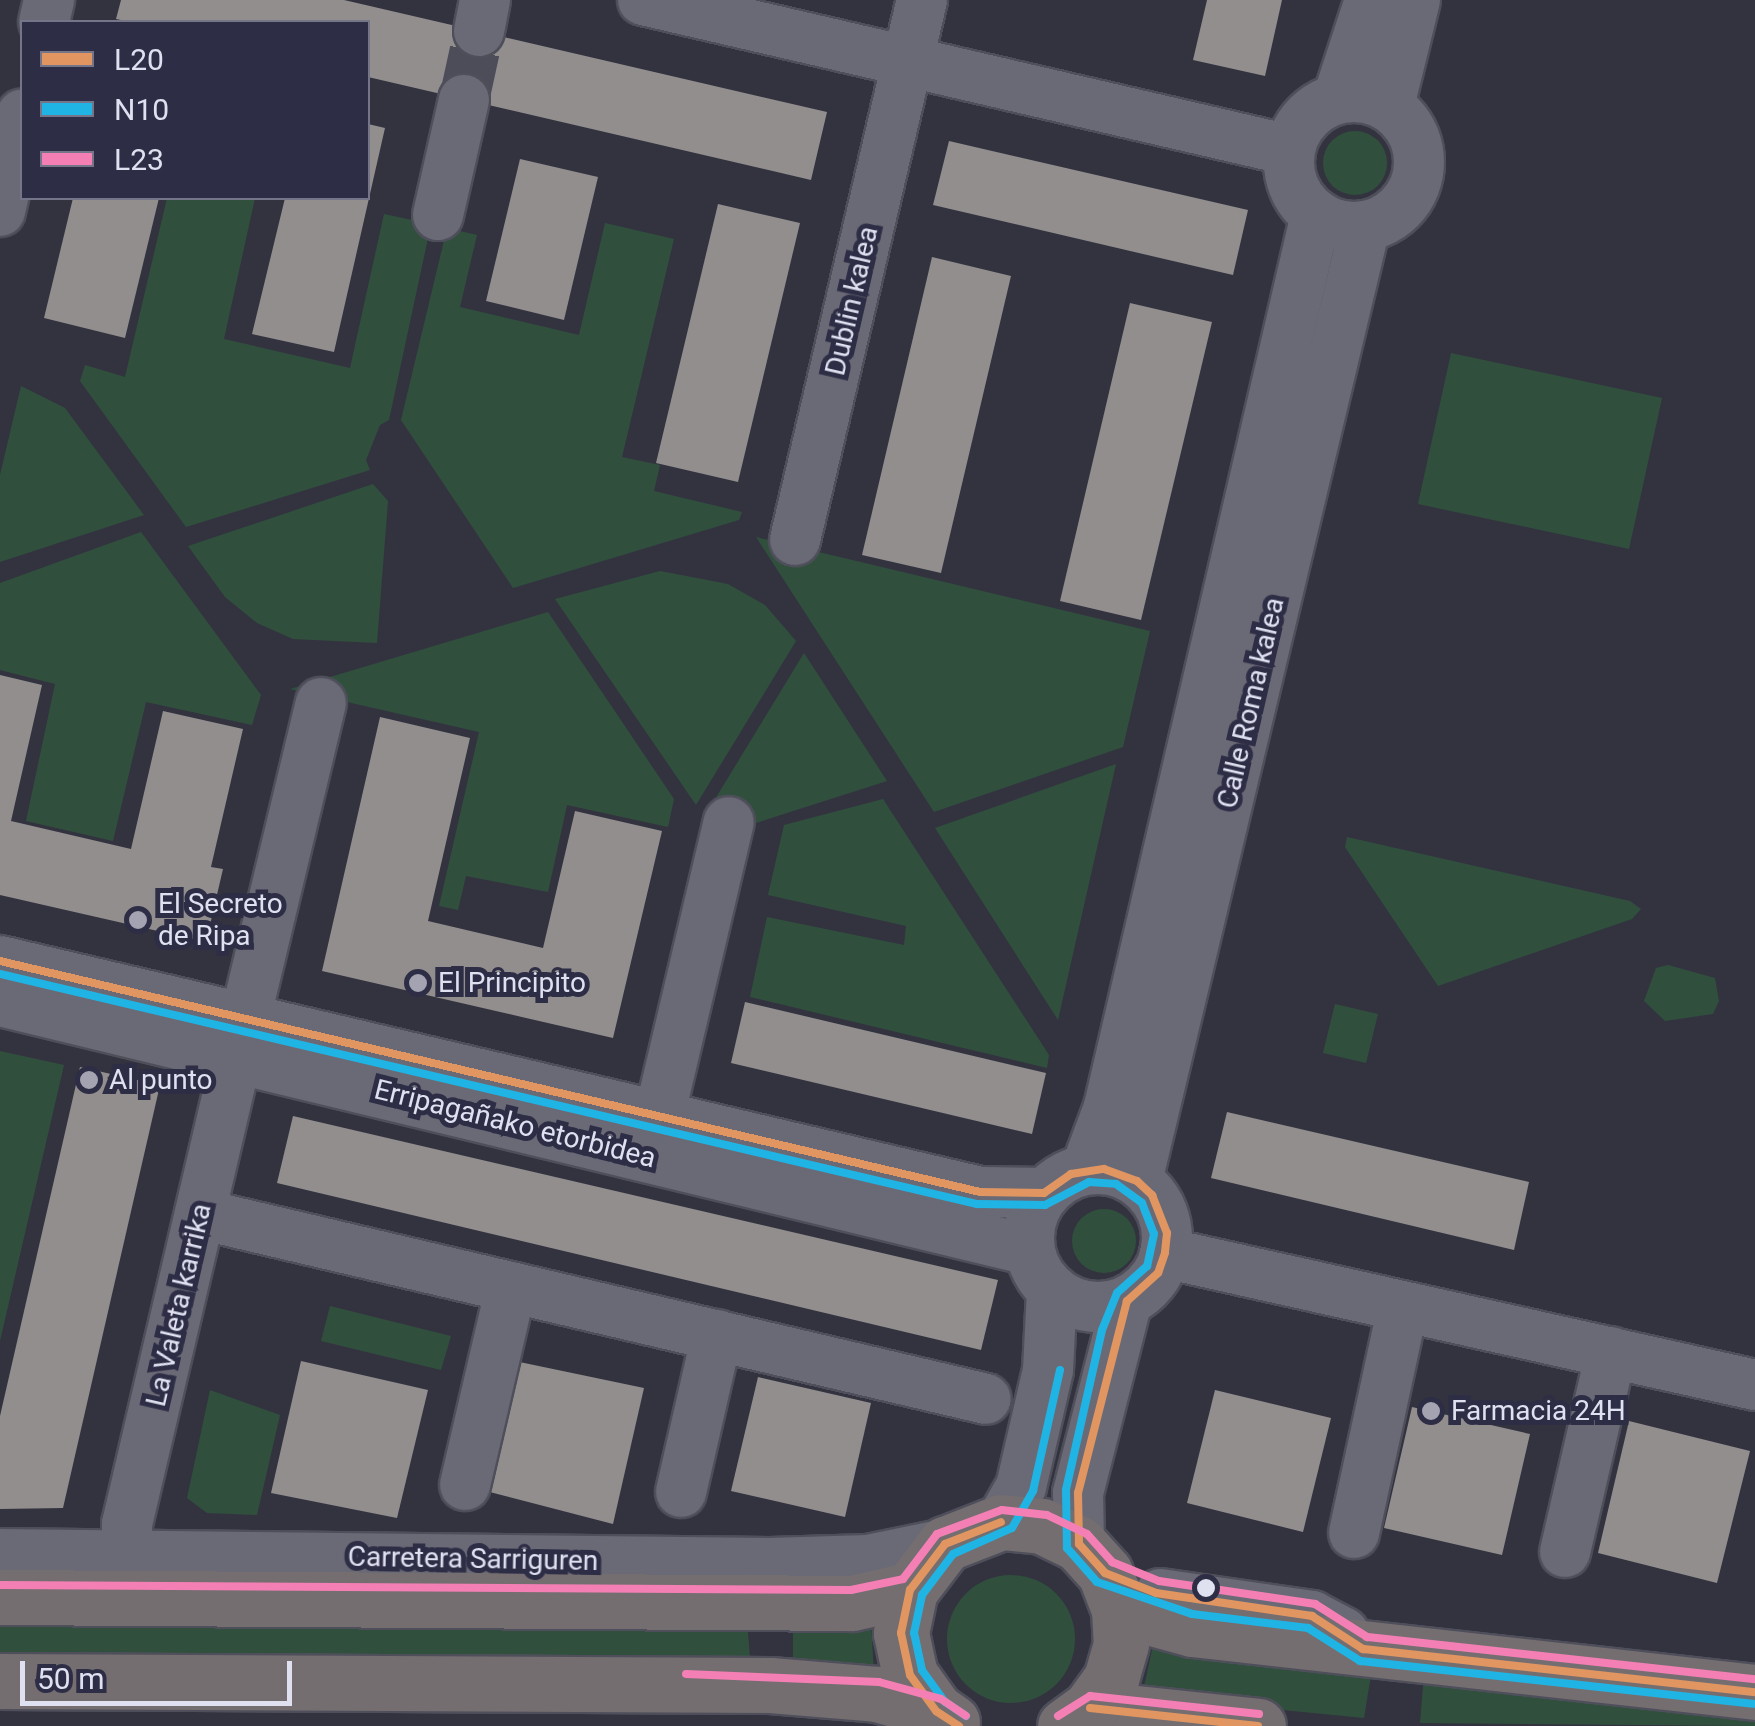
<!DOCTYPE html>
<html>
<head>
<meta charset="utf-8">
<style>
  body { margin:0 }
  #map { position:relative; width:1755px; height:1726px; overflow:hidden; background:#333340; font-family:Roboto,sans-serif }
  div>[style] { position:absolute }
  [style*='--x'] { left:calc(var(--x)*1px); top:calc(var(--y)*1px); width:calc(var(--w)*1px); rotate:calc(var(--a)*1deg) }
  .green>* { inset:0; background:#30503d }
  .round { border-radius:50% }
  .building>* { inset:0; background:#928e8e }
  .minor-tunnel>* { height:50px; margin-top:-25px; transform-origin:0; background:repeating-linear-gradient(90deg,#4d4d5a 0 50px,transparent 0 75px) }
  .roads { filter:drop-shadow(2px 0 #4f4f5b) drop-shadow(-2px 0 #4f4f5b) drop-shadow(0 2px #4f4f5b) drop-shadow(0 -2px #4f4f5b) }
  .minor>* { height:50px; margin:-25px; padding:0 25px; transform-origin:25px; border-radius:25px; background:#6a6a76 }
  .minor>.ring { margin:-25px; padding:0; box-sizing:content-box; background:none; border:50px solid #6a6a76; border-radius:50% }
  .highway>* { height:55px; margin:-27.5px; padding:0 27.5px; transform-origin:27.5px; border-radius:27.5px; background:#746e70 }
  .bus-1>* { height:8px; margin:-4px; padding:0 4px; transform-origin:4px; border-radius:4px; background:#e19661 }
  .bus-2>* { height:8px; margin:-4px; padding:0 4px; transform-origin:4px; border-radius:4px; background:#20b4e4 }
  .bus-3>* { height:8px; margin:-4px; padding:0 4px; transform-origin:4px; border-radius:4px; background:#f47fb4 }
  .dots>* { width:28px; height:28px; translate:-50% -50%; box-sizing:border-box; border:5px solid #2e2d46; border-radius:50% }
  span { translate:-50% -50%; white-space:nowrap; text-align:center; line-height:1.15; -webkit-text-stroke:10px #2e2d46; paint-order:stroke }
  .street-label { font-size:28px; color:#dfe0f0 }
  .poi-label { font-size:28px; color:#dfe0f0 }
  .left { translate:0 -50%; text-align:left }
  .legend { position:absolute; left:20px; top:20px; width:350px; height:180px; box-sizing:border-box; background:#2e2d46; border:2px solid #75758a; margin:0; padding:12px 18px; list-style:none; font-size:30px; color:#dfe0f0 }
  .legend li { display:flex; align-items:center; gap:20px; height:50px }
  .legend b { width:50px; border:2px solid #75758a }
  .scale { position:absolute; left:20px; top:1661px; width:272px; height:45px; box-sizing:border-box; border:5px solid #dfe0f0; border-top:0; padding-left:12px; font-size:30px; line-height:35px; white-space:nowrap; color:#dfe0f0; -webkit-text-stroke:8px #2e2d46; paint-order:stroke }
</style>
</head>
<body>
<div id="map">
  <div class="green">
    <div class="round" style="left:1323px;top:131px;width:64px;height:64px"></div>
    <div style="clip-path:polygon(167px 198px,255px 198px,224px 339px,350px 368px,384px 214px,431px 224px,389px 420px,380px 425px,366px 460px,370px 470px,186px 527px,80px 381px,85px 365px,125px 377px)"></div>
    <div style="clip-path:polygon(605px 223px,674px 239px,622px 457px,660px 465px,654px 491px,742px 512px,739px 520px,513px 588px,401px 420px,447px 228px,477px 235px,460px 307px,579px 335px)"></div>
    <div style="clip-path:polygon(1451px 353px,1662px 398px,1629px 549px,1418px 504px)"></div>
    <div style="clip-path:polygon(21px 386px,65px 408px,144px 515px,0 562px,0 475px)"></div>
    <div style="clip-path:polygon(373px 484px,388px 501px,377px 643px,293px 639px,257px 623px,225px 597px,188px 546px)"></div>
    <div style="clip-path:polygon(141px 532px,261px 695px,252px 725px,146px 702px,113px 841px,26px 821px,55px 684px,0 670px,0 583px)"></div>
    <div style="clip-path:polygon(756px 537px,1150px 631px,1123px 747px,934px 812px)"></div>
    <div style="clip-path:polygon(660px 571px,728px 584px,765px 605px,796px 641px,696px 805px,555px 599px)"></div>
    <div style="clip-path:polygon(548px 612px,674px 799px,668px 827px,567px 805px,548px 892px,466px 876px,458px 910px,439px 906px,479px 732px,290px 689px)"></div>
    <div style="clip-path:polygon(804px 653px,887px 781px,756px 823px,709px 809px)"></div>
    <div style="clip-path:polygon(1116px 764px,1058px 1020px,935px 828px)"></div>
    <div style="clip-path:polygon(883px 799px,1049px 1055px,1047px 1068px,750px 997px,767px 917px,904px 945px,906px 926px,768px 895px,784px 825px)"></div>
    <div style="clip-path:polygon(1347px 837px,1630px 901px,1641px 909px,1632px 919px,1438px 986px,1345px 847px)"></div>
    <div style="clip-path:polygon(1668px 965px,1715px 978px,1719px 1001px,1713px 1014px,1665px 1021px,1644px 1001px,1656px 968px)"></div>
    <div style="clip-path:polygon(1335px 1004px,1378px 1014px,1366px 1063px,1323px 1053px)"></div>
    <div style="clip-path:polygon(0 1051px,64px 1065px,0 1341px)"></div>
    <div class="round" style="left:1072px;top:1209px;width:64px;height:64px"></div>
    <div style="clip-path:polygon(330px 1306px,451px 1336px,441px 1370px,321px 1341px)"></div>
    <div style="clip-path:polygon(210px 1390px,280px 1415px,257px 1515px,207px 1513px,187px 1498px)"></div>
    <div class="round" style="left:947px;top:1575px;width:128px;height:128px"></div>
    <div style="clip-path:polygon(0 1618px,747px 1620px,751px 1671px,0 1665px)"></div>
    <div style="clip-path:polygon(871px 1622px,874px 1674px,793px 1672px,793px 1623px)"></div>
    <div style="clip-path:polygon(1153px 1645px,1372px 1669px,1364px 1718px,1142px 1696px)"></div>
    <div style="clip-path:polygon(1424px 1675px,1755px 1709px,1755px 1726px,1420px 1723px)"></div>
  </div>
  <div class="building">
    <div style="clip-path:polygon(121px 0,344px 0,827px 112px,811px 180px,368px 77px,368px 22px,131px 22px,116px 19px)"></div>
    <div style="clip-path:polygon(1207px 0,1282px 0,1265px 76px,1193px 60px)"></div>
    <div style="clip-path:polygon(368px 124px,385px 128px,334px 352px,252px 334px,285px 198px,368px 198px)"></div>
    <div style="clip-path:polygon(949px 141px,1248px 210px,1233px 275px,933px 205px)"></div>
    <div style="clip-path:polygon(520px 159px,598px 177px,564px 320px,486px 301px)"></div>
    <div style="clip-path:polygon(73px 198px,159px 198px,125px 338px,44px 318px)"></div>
    <div style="clip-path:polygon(718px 204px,800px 223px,738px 482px,656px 463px)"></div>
    <div style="clip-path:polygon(932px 257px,1011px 276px,941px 573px,862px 555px)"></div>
    <div style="clip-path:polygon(1130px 303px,1212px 322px,1141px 620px,1060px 601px)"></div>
    <div style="clip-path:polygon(0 675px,42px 685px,11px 821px,131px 849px,163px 711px,243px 729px,211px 867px,223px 869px,206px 942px,0 895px)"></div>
    <div style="clip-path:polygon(380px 717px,470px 738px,428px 921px,543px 948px,575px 811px,662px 831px,613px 1038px,322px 971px)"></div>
    <div style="clip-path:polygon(745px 1002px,1046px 1073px,1032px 1134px,731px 1063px)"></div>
    <div style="clip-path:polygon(80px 1067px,160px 1085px,63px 1508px,0 1509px,0 1416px)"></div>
    <div style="clip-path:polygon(1227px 1112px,1529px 1182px,1514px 1250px,1211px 1178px)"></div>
    <div style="clip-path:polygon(293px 1116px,998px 1280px,981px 1350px,277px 1183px)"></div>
    <div style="clip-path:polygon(510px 1360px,644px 1388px,613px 1524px,482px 1490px)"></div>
    <div style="clip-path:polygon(301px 1361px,428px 1390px,397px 1518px,271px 1493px)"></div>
    <div style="clip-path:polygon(758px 1377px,871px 1403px,845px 1517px,731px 1491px)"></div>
    <div style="clip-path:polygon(1215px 1390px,1331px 1418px,1303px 1532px,1187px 1503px)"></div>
    <div style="clip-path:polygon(1412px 1407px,1530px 1434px,1502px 1555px,1384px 1528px)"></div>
    <div style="clip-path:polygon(1629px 1421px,1750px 1451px,1717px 1583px,1598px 1553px)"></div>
  </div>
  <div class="minor-tunnel">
    <div style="--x:464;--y:100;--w:71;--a:-77.7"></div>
  </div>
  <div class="roads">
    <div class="minor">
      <div style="--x:643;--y:0;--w:663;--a:13.07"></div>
      <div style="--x:44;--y:22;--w:23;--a:-77"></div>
      <div style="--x:479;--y:31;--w:32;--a:-79"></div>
      <div class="ring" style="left:1289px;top:97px;width:80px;height:80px"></div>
      <div style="--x:1338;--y:98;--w:103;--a:-71.9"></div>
      <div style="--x:1389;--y:106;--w:109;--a:-76.2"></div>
      <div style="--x:0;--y:211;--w:99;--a:-77.2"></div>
      <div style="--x:438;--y:215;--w:118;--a:-77.3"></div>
      <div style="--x:795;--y:540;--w:555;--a:-76.77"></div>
      <div style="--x:0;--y:961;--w:1007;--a:13.26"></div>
      <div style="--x:980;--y:1192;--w:64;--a:0.9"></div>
      <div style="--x:0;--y:1001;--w:1059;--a:13.6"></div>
      <div style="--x:245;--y:1019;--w:325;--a:-76.5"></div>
      <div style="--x:659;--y:1117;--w:303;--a:-76.7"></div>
      <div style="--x:1086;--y:1169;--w:66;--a:-69.6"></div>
      <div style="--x:1109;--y:1107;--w:916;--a:-76.94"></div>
      <div class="ring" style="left:1029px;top:1169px;width:88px;height:88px"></div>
      <div style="--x:1137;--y:1181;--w:982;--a:-76.57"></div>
      <div style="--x:200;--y:1214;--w:807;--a:13.24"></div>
      <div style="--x:1165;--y:1253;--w:605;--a:12.61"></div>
      <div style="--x:465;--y:1485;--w:203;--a:-76.9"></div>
      <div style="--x:681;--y:1492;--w:161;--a:-77.1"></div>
      <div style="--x:1001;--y:1522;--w:40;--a:-60.3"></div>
      <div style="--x:1021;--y:1487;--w:120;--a:-77"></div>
      <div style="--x:1048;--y:1370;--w:80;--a:-87.1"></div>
      <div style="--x:1354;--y:1533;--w:231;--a:-77.8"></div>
      <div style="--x:1079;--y:1544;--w:51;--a:-91.1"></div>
      <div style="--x:1078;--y:1493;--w:198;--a:-75.7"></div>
      <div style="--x:1565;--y:1552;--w:205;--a:-77"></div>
      <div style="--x:0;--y:1554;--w:770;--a:0.67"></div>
      <div style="--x:770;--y:1563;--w:98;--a:-1.8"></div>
      <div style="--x:868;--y:1560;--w:79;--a:-11.7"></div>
      <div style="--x:127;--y:1554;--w:30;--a:-90"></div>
      <div style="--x:127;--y:1524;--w:481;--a:-76.8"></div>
      <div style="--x:1160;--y:1594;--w:154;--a:8.2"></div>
      <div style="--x:1312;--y:1616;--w:36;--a:28"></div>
    </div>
    <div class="highway">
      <div style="--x:0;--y:1597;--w:852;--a:0.4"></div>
      <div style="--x:852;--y:1603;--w:59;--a:-12.6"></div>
      <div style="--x:1119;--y:1609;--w:76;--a:15.3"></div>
      <div style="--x:1192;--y:1629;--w:567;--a:6.38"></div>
      <div style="--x:0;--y:1681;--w:770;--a:0.3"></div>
      <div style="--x:770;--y:1685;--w:107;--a:4.8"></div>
      <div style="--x:877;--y:1694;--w:61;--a:16.1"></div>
      <div style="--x:1090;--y:1708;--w:169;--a:6.1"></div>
      <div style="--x:952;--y:1722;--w:19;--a:-145"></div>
      <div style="--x:936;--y:1711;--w:44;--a:-125.8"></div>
      <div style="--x:910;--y:1675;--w:43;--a:-102.1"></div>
      <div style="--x:901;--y:1633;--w:44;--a:-78.2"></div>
      <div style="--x:910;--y:1590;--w:58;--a:-52.7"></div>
      <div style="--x:945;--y:1544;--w:60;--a:-21.4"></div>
      <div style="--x:1001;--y:1522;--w:41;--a:5.6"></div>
      <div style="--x:1042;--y:1526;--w:41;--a:25.9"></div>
      <div style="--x:1079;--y:1544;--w:39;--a:48"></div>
      <div style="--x:1105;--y:1573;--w:39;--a:69"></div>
      <div style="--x:1119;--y:1609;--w:35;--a:87"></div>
      <div style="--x:1121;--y:1644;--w:36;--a:106"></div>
      <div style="--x:1111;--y:1679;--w:36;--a:126"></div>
      <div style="--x:1090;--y:1708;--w:31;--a:144"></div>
    </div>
  </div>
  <div class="bus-1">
    <div style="--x:0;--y:961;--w:1007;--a:13.26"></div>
    <div style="--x:980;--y:1192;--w:64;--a:0.9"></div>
    <div style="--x:1044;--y:1193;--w:33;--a:-35"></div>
    <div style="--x:1071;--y:1174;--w:33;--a:-9"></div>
    <div style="--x:1104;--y:1169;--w:35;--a:20"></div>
    <div style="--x:1137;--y:1181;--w:21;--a:43"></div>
    <div style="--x:1152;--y:1195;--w:41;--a:68.5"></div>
    <div style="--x:1167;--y:1233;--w:20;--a:96"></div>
    <div style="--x:1165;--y:1253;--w:21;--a:109"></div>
    <div style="--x:1158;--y:1273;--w:42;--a:137.9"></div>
    <div style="--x:1079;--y:1544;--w:39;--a:48"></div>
    <div style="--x:1105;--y:1573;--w:55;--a:21.4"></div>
    <div style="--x:1156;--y:1593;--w:158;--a:8.4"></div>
    <div style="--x:1312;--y:1616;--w:61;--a:32.9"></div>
    <div style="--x:1363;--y:1649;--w:394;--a:6.3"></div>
    <div style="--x:1079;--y:1544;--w:51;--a:-91.1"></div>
    <div style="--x:1078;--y:1493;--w:198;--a:-75.7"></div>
    <div style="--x:1090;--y:1708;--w:169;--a:6.1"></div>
    <div style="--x:959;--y:1726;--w:27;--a:-147"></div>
    <div style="--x:936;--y:1711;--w:44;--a:-125.8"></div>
    <div style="--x:910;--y:1675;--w:43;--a:-102.1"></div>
    <div style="--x:901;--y:1633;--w:44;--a:-78.2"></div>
    <div style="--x:910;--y:1590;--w:58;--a:-52.7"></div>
    <div style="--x:945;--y:1544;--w:60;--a:-21.4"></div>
  </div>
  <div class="bus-2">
    <div style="--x:0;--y:974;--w:1004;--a:13.25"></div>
    <div style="--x:977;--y:1204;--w:68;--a:0.8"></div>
    <div style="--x:1045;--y:1205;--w:50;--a:-27.6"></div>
    <div style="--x:1089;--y:1182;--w:27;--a:4"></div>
    <div style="--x:1116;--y:1184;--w:32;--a:36"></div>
    <div style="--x:1142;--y:1203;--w:33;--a:69"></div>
    <div style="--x:1154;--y:1234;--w:33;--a:102"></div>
    <div style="--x:1147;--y:1266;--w:40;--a:138"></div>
    <div style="--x:1117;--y:1293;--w:40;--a:112"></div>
    <div style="--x:1102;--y:1330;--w:164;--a:102.7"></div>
    <div style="--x:1066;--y:1490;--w:58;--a:89"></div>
    <div style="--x:1067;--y:1548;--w:45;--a:48.6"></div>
    <div style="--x:1097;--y:1582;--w:100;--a:18.6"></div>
    <div style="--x:1192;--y:1614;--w:117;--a:6.9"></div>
    <div style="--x:1308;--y:1628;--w:62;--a:32.4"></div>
    <div style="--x:1360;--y:1661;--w:396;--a:6.2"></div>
    <div style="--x:966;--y:1716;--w:25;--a:-146"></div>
    <div style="--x:945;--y:1702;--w:39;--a:-126"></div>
    <div style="--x:922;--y:1670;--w:38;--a:-102"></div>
    <div style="--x:914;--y:1633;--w:39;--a:-78"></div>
    <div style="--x:922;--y:1595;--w:51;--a:-52.9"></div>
    <div style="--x:953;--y:1554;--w:64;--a:-23.8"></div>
    <div style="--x:1012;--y:1528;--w:43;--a:-60.4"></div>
    <div style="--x:1033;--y:1491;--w:124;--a:-77.4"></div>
  </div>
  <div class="bus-3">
    <div style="--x:0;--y:1585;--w:851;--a:0.34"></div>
    <div style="--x:851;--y:1590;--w:53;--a:-11.9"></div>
    <div style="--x:903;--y:1579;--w:56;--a:-52.9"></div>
    <div style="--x:937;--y:1534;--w:69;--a:-20.3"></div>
    <div style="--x:1002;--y:1510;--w:45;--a:6.3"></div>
    <div style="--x:1047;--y:1515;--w:44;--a:25.4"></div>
    <div style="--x:1087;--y:1534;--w:38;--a:48"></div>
    <div style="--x:1112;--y:1562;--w:51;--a:22"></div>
    <div style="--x:1159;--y:1581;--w:158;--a:8.4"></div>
    <div style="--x:1315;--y:1604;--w:62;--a:32.4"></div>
    <div style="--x:1367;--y:1637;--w:390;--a:6.2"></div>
    <div style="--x:686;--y:1674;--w:193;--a:2.4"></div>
    <div style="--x:879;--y:1682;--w:64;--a:15.3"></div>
    <div style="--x:941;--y:1699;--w:30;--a:34"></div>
    <div style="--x:1058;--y:1716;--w:38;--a:-32"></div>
    <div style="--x:1090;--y:1696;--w:170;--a:6.1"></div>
  </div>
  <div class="dots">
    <div style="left:138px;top:920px;background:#a3a3b2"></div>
    <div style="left:418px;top:983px;background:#a3a3b2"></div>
    <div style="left:89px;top:1080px;background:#a3a3b2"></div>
    <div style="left:1431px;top:1411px;background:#a3a3b2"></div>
    <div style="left:1206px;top:1588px;background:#dfe0f0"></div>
  </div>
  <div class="street-label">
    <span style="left:852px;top:301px;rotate:-77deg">Dublin kalea</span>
    <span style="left:1251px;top:703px;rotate:-77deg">Calle Roma kalea</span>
    <span style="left:515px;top:1124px;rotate:14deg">Erripagañako etorbidea</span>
    <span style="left:179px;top:1305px;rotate:-77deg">La Valeta karrika</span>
    <span style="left:473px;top:1559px;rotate:1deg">Carretera Sarriguren</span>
  </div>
  <div class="poi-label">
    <span class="left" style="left:158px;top:920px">El Secreto<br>de Ripa</span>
    <span class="left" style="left:438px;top:983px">El Principito</span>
    <span class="left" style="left:109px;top:1080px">Al punto</span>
    <span class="left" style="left:1451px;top:1411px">Farmacia 24H</span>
  </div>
  <ul class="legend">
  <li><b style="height:12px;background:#e19661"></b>L20</li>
  <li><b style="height:12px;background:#20b4e4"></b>N10</li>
  <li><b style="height:12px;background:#f47fb4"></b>L23</li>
  </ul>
  <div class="scale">50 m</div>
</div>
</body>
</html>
